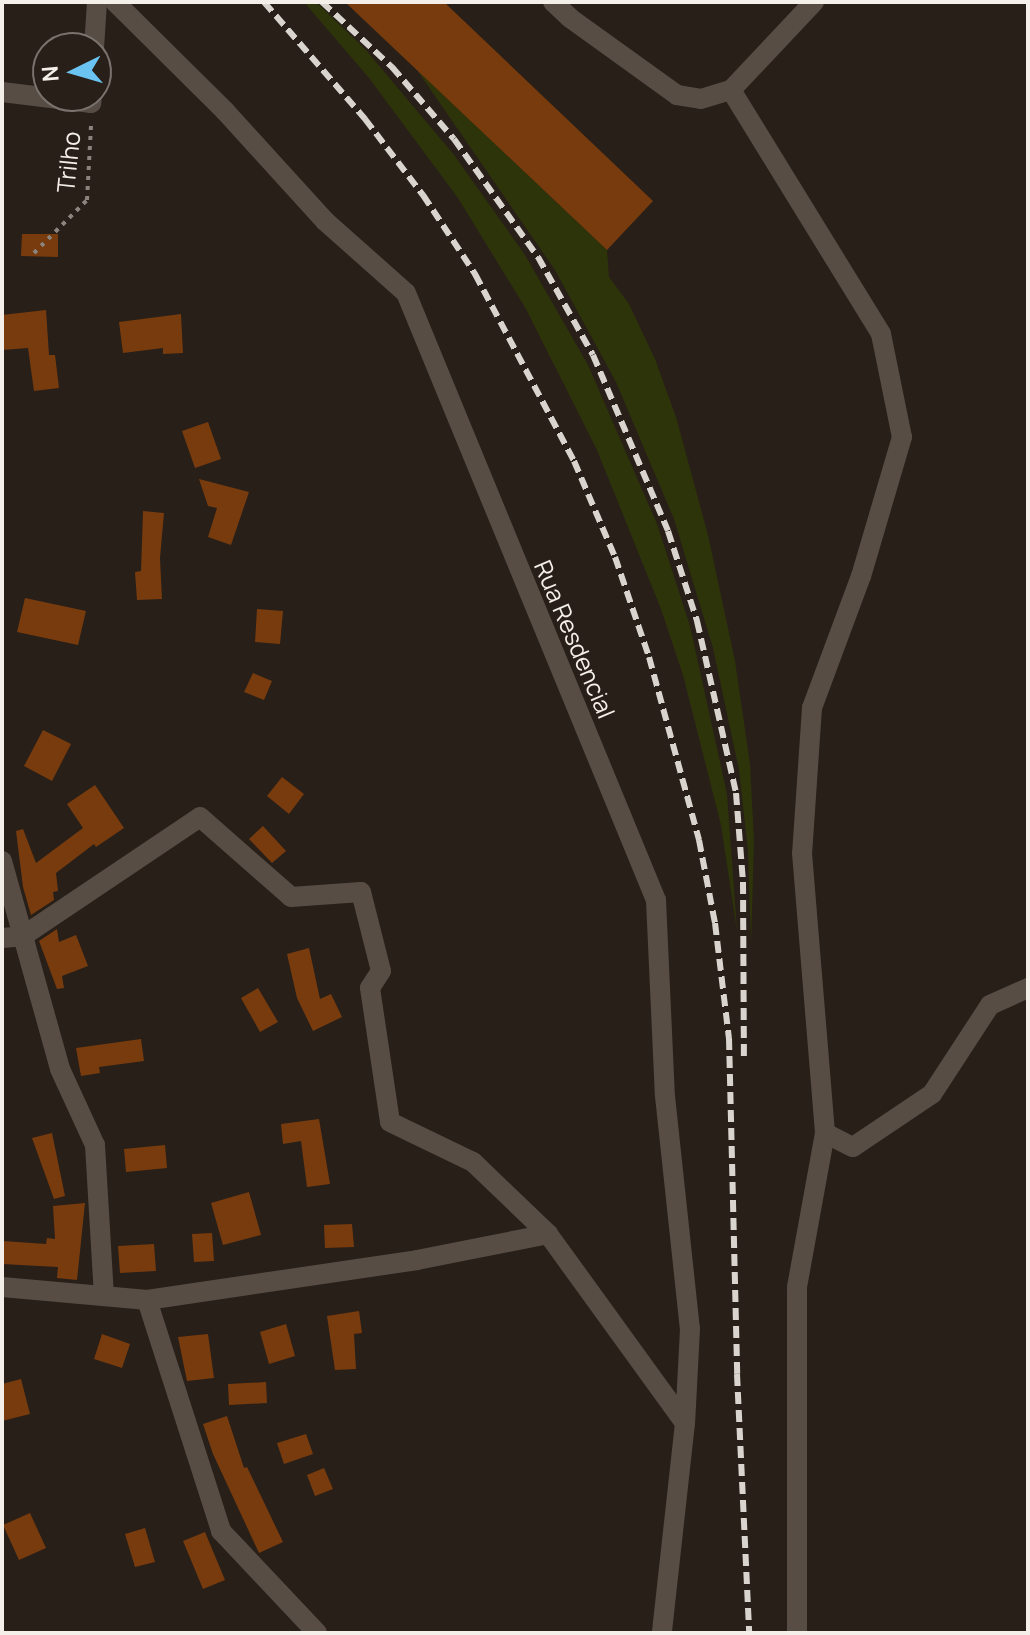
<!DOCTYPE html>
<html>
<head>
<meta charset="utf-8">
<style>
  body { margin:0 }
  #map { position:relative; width:1030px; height:1635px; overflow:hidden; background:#281f19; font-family:Manrope,sans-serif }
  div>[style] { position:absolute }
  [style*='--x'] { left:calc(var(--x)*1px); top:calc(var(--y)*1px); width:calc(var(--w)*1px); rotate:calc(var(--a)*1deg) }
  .green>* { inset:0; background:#2e3409 }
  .building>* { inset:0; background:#783b0d }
  .path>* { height:4px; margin-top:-2px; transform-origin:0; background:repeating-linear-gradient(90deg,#8b837e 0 4px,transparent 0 10px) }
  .minor>* { height:20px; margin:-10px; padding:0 10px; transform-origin:10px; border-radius:10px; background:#574d45 }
  .rail>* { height:6px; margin-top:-3px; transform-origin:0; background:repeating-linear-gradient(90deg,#dad4cf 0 12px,transparent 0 18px) }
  span { translate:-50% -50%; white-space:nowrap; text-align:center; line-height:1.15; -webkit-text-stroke:6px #281f19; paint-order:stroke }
  .street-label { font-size:24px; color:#f5efea }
  .frame { position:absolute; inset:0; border:4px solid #f5efea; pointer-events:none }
  .north { position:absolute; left:32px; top:32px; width:80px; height:80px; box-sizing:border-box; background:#281f19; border:2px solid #7a726d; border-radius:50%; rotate:265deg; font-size:22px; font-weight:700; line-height:32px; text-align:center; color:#f5efea }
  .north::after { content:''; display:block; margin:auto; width:28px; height:36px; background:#6ac3f1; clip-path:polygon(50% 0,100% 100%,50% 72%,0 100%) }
</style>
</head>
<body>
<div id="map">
  <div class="green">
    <div style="clip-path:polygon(304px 2px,316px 2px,365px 49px,454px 155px,525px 255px,588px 365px,657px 524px,690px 626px,727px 794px,737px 931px,721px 825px,683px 675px,661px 609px,597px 450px,526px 309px,458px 198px,369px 78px)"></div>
    <div style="clip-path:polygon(417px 70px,607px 250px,609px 277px,629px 304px,655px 359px,676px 417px,708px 535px,735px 661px,750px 764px,754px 840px,751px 945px,748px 851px,739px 770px,713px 648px,674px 519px,616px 382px,555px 270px)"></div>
  </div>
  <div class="building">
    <div style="clip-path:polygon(345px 2px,444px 2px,653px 201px,607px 250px)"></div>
    <div style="clip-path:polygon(22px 234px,58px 234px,58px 257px,21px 256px)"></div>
    <div style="clip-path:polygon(46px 310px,49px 355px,55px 355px,59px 388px,34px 391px,28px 348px,2px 350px,2px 315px)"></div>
    <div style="clip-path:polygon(181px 314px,183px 353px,163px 354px,163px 348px,123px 353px,119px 322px)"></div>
    <div style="clip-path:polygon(208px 422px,221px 459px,195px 468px,182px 431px)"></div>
    <div style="clip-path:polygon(199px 479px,249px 492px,231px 545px,208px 537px,217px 508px,208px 506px)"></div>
    <div style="clip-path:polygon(143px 511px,164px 513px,160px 558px,162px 599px,137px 600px,135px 572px,141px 571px)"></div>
    <div style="clip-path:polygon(25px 598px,86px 611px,78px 645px,17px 632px)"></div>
    <div style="clip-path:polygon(257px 609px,283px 611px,280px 644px,255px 642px)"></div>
    <div style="clip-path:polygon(253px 673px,272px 681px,264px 700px,244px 692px)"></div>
    <div style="clip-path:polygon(43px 730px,71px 744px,52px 781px,24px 766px)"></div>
    <div style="clip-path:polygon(282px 777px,304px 794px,289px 814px,267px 796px)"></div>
    <div style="clip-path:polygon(95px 785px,124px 828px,96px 847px,94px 844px,56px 873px,58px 891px,53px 892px,54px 900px,31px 915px,23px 887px,16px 831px,23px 829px,36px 863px,83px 828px,67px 804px)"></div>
    <div style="clip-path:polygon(263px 826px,286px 851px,272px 863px,249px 839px)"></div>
    <div style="clip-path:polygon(57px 929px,59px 942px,76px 935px,88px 966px,62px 976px,64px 988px,57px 989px,39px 941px)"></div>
    <div style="clip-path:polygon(309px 948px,320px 999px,331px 994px,342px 1017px,313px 1031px,297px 998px,287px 954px)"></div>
    <div style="clip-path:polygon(258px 988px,278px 1022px,260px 1032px,241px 998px)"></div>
    <div style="clip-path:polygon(141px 1039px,144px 1061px,99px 1067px,100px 1073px,81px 1076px,76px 1048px)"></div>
    <div style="clip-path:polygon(319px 1119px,330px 1184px,307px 1187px,301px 1141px,283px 1144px,281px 1124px)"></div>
    <div style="clip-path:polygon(52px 1133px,65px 1196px,54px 1199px,32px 1138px)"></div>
    <div style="clip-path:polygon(165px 1145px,167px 1168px,126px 1172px,124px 1149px)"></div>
    <div style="clip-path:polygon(249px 1192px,261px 1235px,223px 1245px,211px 1203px)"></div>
    <div style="clip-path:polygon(85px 1203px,77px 1280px,57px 1278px,58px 1267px,2px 1264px,3px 1241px,46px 1244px,47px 1238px,55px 1239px,53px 1206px)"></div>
    <div style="clip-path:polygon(352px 1224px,354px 1247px,325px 1248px,324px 1225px)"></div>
    <div style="clip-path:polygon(212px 1233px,214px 1261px,194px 1262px,192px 1234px)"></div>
    <div style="clip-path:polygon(154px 1244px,156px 1271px,120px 1273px,118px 1246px)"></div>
    <div style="clip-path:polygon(359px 1311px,362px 1333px,354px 1334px,356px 1369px,335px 1370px,327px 1316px)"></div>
    <div style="clip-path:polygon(286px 1324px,295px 1356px,269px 1364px,260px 1332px)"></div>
    <div style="clip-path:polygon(102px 1334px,130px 1344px,122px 1368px,94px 1359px)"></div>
    <div style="clip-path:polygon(208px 1334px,214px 1378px,187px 1381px,178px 1337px)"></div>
    <div style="clip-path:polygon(21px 1379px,30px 1414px,2px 1421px,2px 1384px)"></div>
    <div style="clip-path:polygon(266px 1382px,267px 1403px,229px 1405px,228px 1384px)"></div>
    <div style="clip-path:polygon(227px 1416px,244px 1468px,247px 1467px,283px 1542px,259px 1553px,213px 1454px,203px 1424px)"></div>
    <div style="clip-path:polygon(306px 1434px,313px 1454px,284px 1464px,277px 1443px)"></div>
    <div style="clip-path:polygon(324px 1468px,333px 1489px,315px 1496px,307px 1475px)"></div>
    <div style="clip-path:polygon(30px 1513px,46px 1548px,19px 1560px,3px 1525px)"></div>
    <div style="clip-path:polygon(145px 1528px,155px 1562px,135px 1567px,125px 1534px)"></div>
    <div style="clip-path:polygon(205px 1532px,225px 1580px,203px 1589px,183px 1541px)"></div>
  </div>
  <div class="path">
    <div style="--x:34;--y:253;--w:75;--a:-45"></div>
    <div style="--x:87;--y:200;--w:75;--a:-86.9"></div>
  </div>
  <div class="minor">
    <div style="--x:115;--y:2;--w:155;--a:44.7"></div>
    <div style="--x:225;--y:111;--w:149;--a:47.7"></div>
    <div style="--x:325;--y:221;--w:108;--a:41.6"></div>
    <div style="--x:406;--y:293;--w:656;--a:67.62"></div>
    <div style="--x:656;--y:900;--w:196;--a:87.4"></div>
    <div style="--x:665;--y:1096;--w:234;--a:83.9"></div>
    <div style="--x:690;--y:1329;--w:94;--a:93"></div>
    <div style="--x:553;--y:2;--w:23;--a:43"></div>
    <div style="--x:570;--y:18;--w:132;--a:35.7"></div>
    <div style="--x:677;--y:95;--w:24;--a:9"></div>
    <div style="--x:701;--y:99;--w:31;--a:-17"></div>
    <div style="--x:731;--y:90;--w:121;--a:-46.7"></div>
    <div style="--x:94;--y:48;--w:46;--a:-86.3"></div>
    <div style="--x:731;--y:90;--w:286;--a:58.4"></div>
    <div style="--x:881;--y:334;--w:105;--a:78.5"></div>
    <div style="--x:902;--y:437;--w:145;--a:106.4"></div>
    <div style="--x:861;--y:576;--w:141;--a:110.4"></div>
    <div style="--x:812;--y:708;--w:145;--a:93.9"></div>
    <div style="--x:802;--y:853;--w:281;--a:85.3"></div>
    <div style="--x:2;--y:92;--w:90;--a:7"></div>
    <div style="--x:91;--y:103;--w:7;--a:-82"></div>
    <div style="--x:2;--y:861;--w:216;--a:74.4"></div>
    <div style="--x:60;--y:1069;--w:84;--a:65.3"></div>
    <div style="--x:95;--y:1145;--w:151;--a:86.6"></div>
    <div style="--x:2;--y:938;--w:21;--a:-5"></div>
    <div style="--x:23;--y:936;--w:213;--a:-33.9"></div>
    <div style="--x:200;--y:817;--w:121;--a:41.3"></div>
    <div style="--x:291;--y:897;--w:70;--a:-4.1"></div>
    <div style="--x:361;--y:892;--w:81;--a:75.8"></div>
    <div style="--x:381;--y:971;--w:20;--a:123"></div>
    <div style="--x:370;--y:988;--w:135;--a:81.5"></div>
    <div style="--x:390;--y:1122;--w:92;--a:25.7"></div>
    <div style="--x:473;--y:1162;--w:104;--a:43.8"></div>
    <div style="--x:548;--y:1234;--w:233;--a:54.1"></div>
    <div style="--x:685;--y:1423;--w:211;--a:96.3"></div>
    <div style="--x:2;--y:1287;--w:146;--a:5.1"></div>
    <div style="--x:147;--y:1300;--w:273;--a:-8.4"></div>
    <div style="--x:417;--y:1260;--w:134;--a:-11.2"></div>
    <div style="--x:147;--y:1300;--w:243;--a:72.2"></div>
    <div style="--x:221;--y:1531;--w:140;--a:46.7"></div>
    <div style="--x:797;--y:1633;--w:346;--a:-90"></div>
    <div style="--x:797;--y:1287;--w:157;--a:-79.7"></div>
    <div style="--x:825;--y:1133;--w:31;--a:27"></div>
    <div style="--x:853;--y:1147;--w:95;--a:-33.9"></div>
    <div style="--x:932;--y:1094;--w:106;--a:-56.9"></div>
    <div style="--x:990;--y:1005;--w:42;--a:-24.1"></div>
  </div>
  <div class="rail">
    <div style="--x:264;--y:2;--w:155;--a:49.2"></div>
    <div style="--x:365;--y:119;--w:96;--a:52.7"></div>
    <div style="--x:423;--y:195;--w:95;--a:56.6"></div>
    <div style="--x:475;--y:274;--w:212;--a:62.1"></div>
    <div style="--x:574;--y:461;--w:104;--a:66.9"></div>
    <div style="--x:615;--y:557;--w:106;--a:71.2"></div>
    <div style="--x:649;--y:657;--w:190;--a:74.7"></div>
    <div style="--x:699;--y:840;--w:85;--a:79.1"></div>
    <div style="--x:715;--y:923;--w:116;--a:83.1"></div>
    <div style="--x:729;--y:1038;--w:336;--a:88.6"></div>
    <div style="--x:737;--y:1374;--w:259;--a:87.3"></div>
    <div style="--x:322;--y:2;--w:96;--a:42.9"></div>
    <div style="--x:392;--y:67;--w:95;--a:49.3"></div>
    <div style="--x:454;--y:139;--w:145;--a:54.6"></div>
    <div style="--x:538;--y:257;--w:112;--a:60.7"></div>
    <div style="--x:593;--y:355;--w:191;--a:66.9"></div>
    <div style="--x:668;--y:531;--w:95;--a:72.1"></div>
    <div style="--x:697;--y:621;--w:176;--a:77.2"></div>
    <div style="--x:736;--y:793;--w:89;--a:85.5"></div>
    <div style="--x:743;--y:882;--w:174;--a:89.7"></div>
  </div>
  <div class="street-label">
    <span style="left:68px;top:162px;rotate:-84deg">Trilho</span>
    <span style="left:575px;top:639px;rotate:67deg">Rua Resdencial</span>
  </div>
  <div class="frame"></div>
  <div class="north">N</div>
</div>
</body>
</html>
